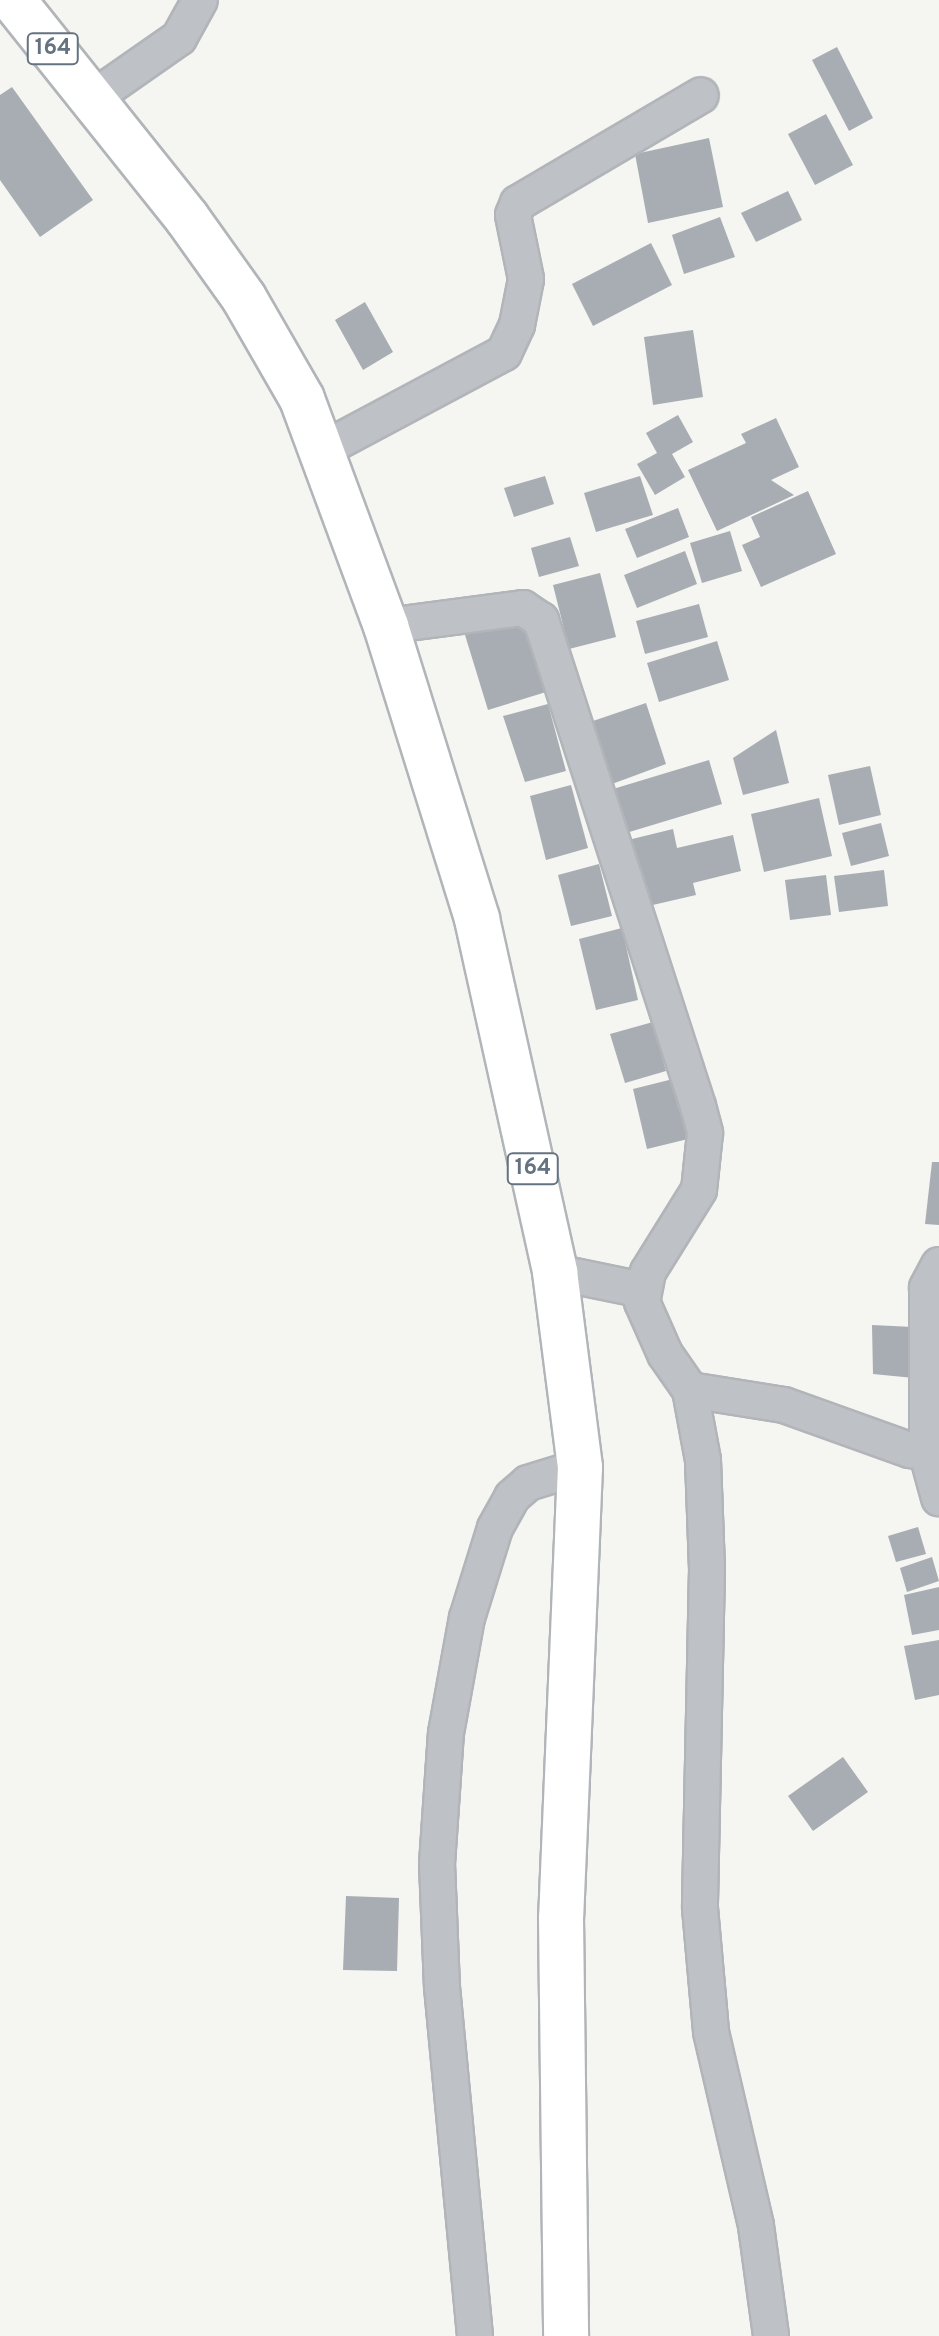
<!DOCTYPE html>
<html>
<head>
<meta charset="utf-8">
<style>
  body { margin:0 }
  #map { position:relative; width:939px; height:2336px; overflow:hidden; background:#f5f5f1; font-family:Overpass,sans-serif }
  div>[style] { position:absolute }
  [style*='--x'] { left:calc(var(--x)*1px); top:calc(var(--y)*1px); width:calc(var(--w)*1px); rotate:calc(var(--a)*1deg) }
  .building>* { inset:0; background:#a7adb3 }
  .roads { filter:drop-shadow(2px 0 #b1b5b9) drop-shadow(-2px 0 #b1b5b9) drop-shadow(0 2px #b1b5b9) drop-shadow(0 -2px #b1b5b9) }
  .street>* { height:34px; margin:-17px; padding:0 17px; transform-origin:17px; border-radius:17px; background:#bec1c5 }
  .primary>* { height:44px; margin:-22px; padding:0 22px; transform-origin:22px; border-radius:22px; background:#fff }
  span { translate:-50% -50%; white-space:nowrap; text-align:center; line-height:1.15; -webkit-text-stroke:8px #fff; paint-order:stroke }
  .shield-label span { padding:2px 6px; background:#fff; border:2px solid; border-radius:6px; -webkit-text-stroke-width:0 }
  .shield-label { font-size:22px; color:#657381; font-weight:700 }
</style>
</head>
<body>
<div id="map">
  <div class="building">
    <div style="clip-path:polygon(837px 47px,873px 118px,849px 131px,812px 60px)"></div>
    <div style="clip-path:polygon(12px 87px,93px 200px,40px 237px,0 180px,0 95px)"></div>
    <div style="clip-path:polygon(826px 114px,853px 165px,815px 185px,788px 134px)"></div>
    <div style="clip-path:polygon(709px 138px,723px 207px,648px 223px,635px 154px)"></div>
    <div style="clip-path:polygon(788px 191px,802px 220px,756px 242px,741px 213px)"></div>
    <div style="clip-path:polygon(720px 217px,735px 257px,684px 274px,672px 235px)"></div>
    <div style="clip-path:polygon(651px 243px,672px 285px,593px 326px,572px 284px)"></div>
    <div style="clip-path:polygon(365px 302px,393px 352px,363px 370px,335px 320px)"></div>
    <div style="clip-path:polygon(693px 330px,703px 397px,653px 405px,644px 337px)"></div>
    <div style="clip-path:polygon(678px 415px,693px 442px,672px 454px,685px 477px,655px 495px,637px 464px,657px 453px,646px 433px)"></div>
    <div style="clip-path:polygon(776px 418px,799px 467px,771px 480px,794px 495px,717px 531px,688px 470px,746px 443px,741px 434px)"></div>
    <div style="clip-path:polygon(545px 476px,554px 504px,514px 517px,504px 488px)"></div>
    <div style="clip-path:polygon(640px 476px,653px 515px,596px 532px,584px 493px)"></div>
    <div style="clip-path:polygon(808px 491px,836px 554px,761px 587px,742px 545px,760px 537px,751px 517px)"></div>
    <div style="clip-path:polygon(678px 508px,689px 537px,637px 558px,625px 529px)"></div>
    <div style="clip-path:polygon(730px 531px,742px 571px,702px 583px,690px 543px)"></div>
    <div style="clip-path:polygon(570px 537px,579px 566px,539px 577px,531px 548px)"></div>
    <div style="clip-path:polygon(685px 551px,697px 584px,637px 608px,624px 575px)"></div>
    <div style="clip-path:polygon(600px 573px,616px 637px,569px 649px,553px 585px)"></div>
    <div style="clip-path:polygon(699px 604px,708px 637px,645px 654px,636px 621px)"></div>
    <div style="clip-path:polygon(522px 617px,546px 692px,488px 710px,465px 635px)"></div>
    <div style="clip-path:polygon(717px 641px,729px 680px,659px 702px,647px 663px)"></div>
    <div style="clip-path:polygon(646px 703px,666px 764px,612px 784px,590px 722px)"></div>
    <div style="clip-path:polygon(548px 704px,566px 771px,525px 782px,503px 716px)"></div>
    <div style="clip-path:polygon(776px 730px,789px 783px,743px 795px,733px 758px)"></div>
    <div style="clip-path:polygon(709px 760px,722px 804px,626px 833px,613px 789px)"></div>
    <div style="clip-path:polygon(870px 766px,881px 815px,839px 825px,828px 775px)"></div>
    <div style="clip-path:polygon(571px 785px,588px 848px,546px 860px,530px 796px)"></div>
    <div style="clip-path:polygon(819px 798px,832px 856px,764px 872px,751px 814px)"></div>
    <div style="clip-path:polygon(881px 823px,889px 856px,851px 866px,842px 833px)"></div>
    <div style="clip-path:polygon(673px 829px,677px 848px,733px 835px,741px 871px,693px 883px,696px 895px,644px 907px,628px 840px)"></div>
    <div style="clip-path:polygon(599px 864px,612px 916px,571px 926px,558px 875px)"></div>
    <div style="clip-path:polygon(884px 870px,888px 906px,839px 912px,834px 876px)"></div>
    <div style="clip-path:polygon(826px 875px,831px 915px,790px 920px,785px 880px)"></div>
    <div style="clip-path:polygon(622px 928px,638px 1000px,596px 1010px,579px 939px)"></div>
    <div style="clip-path:polygon(653px 1022px,666px 1071px,625px 1083px,610px 1034px)"></div>
    <div style="clip-path:polygon(673px 1079px,688px 1139px,647px 1149px,633px 1089px)"></div>
    <div style="clip-path:polygon(932px 1162px,939px 1162px,939px 1225px,925px 1224px)"></div>
    <div style="clip-path:polygon(872px 1325px,913px 1327px,914px 1378px,873px 1374px)"></div>
    <div style="clip-path:polygon(918px 1527px,926px 1554px,896px 1562px,888px 1536px)"></div>
    <div style="clip-path:polygon(932px 1557px,939px 1581px,907px 1592px,900px 1568px)"></div>
    <div style="clip-path:polygon(939px 1587px,939px 1630px,912px 1635px,904px 1595px)"></div>
    <div style="clip-path:polygon(939px 1640px,939px 1695px,915px 1700px,904px 1646px)"></div>
    <div style="clip-path:polygon(843px 1757px,868px 1792px,813px 1831px,788px 1796px)"></div>
    <div style="clip-path:polygon(346px 1896px,399px 1898px,397px 1971px,343px 1970px)"></div>
  </div>
  <div class="roads">
    <div class="street">
      <div style="--x:93;--y:98;--w:105;--a:-34.9"></div>
      <div style="--x:179;--y:38;--w:43;--a:-61.1"></div>
      <div style="--x:324;--y:449;--w:204;--a:-28.1"></div>
      <div style="--x:504;--y:353;--w:31;--a:-65"></div>
      <div style="--x:517;--y:325;--w:47;--a:-78.9"></div>
      <div style="--x:526;--y:279;--w:65;--a:-101.5"></div>
      <div style="--x:513;--y:215;--w:13;--a:-67"></div>
      <div style="--x:518;--y:203;--w:212;--a:-30.5"></div>
      <div style="--x:386;--y:626;--w:138;--a:-7.5"></div>
      <div style="--x:523;--y:608;--w:22;--a:34"></div>
      <div style="--x:541;--y:620;--w:511;--a:72.1"></div>
      <div style="--x:698;--y:1106;--w:28;--a:75"></div>
      <div style="--x:705;--y:1133;--w:57;--a:96"></div>
      <div style="--x:699;--y:1190;--w:97;--a:121.9"></div>
      <div style="--x:648;--y:1272;--w:31;--a:101"></div>
      <div style="--x:642;--y:1302;--w:57;--a:66.1"></div>
      <div style="--x:665;--y:1354;--w:44;--a:55.2"></div>
      <div style="--x:690;--y:1390;--w:71;--a:79.5"></div>
      <div style="--x:703;--y:1460;--w:109;--a:87.9"></div>
      <div style="--x:707;--y:1569;--w:339;--a:91.2"></div>
      <div style="--x:700;--y:1908;--w:124;--a:84.9"></div>
      <div style="--x:711;--y:2032;--w:199;--a:76.9"></div>
      <div style="--x:756;--y:2226;--w:111;--a:82.2"></div>
      <div style="--x:939;--y:1265;--w:26;--a:118"></div>
      <div style="--x:927;--y:1288;--w:166;--a:90"></div>
      <div style="--x:927;--y:1454;--w:46;--a:74.7"></div>
      <div style="--x:555;--y:1272;--w:90;--a:11.6"></div>
      <div style="--x:690;--y:1390;--w:95;--a:9.1"></div>
      <div style="--x:784;--y:1405;--w:134;--a:19.7"></div>
      <div style="--x:910;--y:1450;--w:29;--a:8"></div>
      <div style="--x:475;--y:2336;--w:350;--a:-95.4"></div>
      <div style="--x:442;--y:1988;--w:124;--a:-92.3"></div>
      <div style="--x:437;--y:1864;--w:131;--a:-86.1"></div>
      <div style="--x:446;--y:1733;--w:117;--a:-79.7"></div>
      <div style="--x:467;--y:1618;--w:94;--a:-72.7"></div>
      <div style="--x:495;--y:1528;--w:35;--a:-61"></div>
      <div style="--x:512;--y:1497;--w:21;--a:-41"></div>
      <div style="--x:528;--y:1483;--w:54;--a:-17.1"></div>
    </div>
    <div class="primary">
      <div style="--x:13;--y:0;--w:279;--a:51.4"></div>
      <div style="--x:187;--y:218;--w:98;--a:54.5"></div>
      <div style="--x:244;--y:298;--w:116;--a:60.1"></div>
      <div style="--x:302;--y:399;--w:242;--a:69.7"></div>
      <div style="--x:386;--y:626;--w:307;--a:72.7"></div>
      <div style="--x:477;--y:919;--w:362;--a:77.5"></div>
      <div style="--x:555;--y:1272;--w:197;--a:82.7"></div>
      <div style="--x:580;--y:1467;--w:451;--a:92.4"></div>
      <div style="--x:561;--y:1918;--w:418;--a:89.3"></div>
    </div>
  </div>
  <div class="shield-label">
    <span style="left:53px;top:49px">164</span>
    <span style="left:533px;top:1169px">164</span>
  </div>
</div>
</body>
</html>
